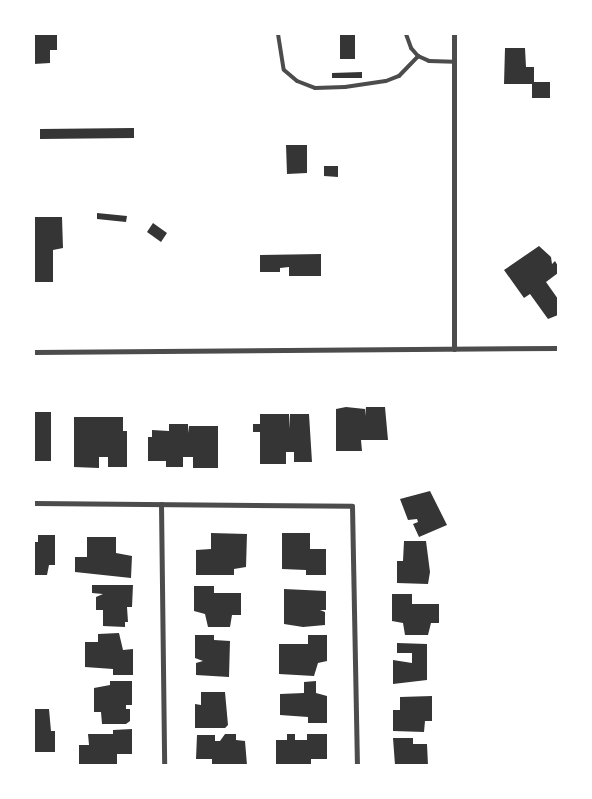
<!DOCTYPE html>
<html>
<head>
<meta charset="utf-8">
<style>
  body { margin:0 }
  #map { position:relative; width:592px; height:799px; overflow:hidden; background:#fff; font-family:Inter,sans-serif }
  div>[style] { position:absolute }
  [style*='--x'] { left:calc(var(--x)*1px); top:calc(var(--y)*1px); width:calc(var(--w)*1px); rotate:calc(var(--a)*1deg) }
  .building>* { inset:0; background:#353535 }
  .service>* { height:4px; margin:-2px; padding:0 2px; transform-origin:2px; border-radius:2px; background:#4c4c4c }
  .minor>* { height:5px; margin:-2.5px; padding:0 2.5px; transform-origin:2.5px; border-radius:2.5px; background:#4c4c4c }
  span { translate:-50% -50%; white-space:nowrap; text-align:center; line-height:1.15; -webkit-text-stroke:5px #fff; paint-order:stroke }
  .frame { position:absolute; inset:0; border:35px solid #fff; pointer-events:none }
</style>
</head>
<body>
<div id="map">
  <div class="building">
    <div style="clip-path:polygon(34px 34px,57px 34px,57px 50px,50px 50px,50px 63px,34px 64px)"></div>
    <div style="clip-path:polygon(340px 34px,355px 34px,355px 59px,340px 59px)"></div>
    <div style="clip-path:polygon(505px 48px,525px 48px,526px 67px,534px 67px,534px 82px,550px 82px,550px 98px,532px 98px,532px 84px,504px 84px)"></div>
    <div style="clip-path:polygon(362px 72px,362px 78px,332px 78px,332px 73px)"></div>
    <div style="clip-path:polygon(134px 128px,134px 138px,40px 139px,40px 129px)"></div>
    <div style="clip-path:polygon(286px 145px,307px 145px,307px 173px,287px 174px)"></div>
    <div style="clip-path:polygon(324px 166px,338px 166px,338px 177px,324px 176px)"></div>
    <div style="clip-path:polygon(97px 213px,127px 216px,126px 222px,97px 219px)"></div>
    <div style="clip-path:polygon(34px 217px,62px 217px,63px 248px,53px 250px,53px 282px,34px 282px)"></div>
    <div style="clip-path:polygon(153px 223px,167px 233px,161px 242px,147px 232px)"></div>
    <div style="clip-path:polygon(539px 246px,551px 257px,552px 264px,555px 261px,558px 266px,558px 273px,546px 282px,558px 299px,558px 315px,548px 319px,530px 294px,524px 298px,504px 270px)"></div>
    <div style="clip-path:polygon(321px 254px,321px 276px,289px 276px,289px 267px,280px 268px,280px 272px,260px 272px,260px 255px)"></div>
    <div style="clip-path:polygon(346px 407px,365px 409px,365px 416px,366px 407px,385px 407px,388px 440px,361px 440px,362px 451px,336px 451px,336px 409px)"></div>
    <div style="clip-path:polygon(34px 412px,51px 412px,51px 461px,34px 461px)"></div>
    <div style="clip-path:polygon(260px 414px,289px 414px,289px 429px,290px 414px,309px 414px,312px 462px,294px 462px,294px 452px,286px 452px,286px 464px,260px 464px,260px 432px,253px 432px,253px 424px,260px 424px)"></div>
    <div style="clip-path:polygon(74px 417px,123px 417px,123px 431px,127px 431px,127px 467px,108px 467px,108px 457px,99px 457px,99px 468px,74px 467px)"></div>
    <div style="clip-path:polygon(169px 424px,188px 424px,188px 433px,189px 426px,218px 426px,218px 468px,193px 468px,193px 457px,183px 457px,183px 467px,166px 467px,166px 461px,148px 461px,148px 437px,152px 437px,152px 430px,169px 431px)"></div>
    <div style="clip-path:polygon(430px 491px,447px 525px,419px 537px,413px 524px,418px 522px,417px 519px,408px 520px,400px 499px)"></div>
    <div style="clip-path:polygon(211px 533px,247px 534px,246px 567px,234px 569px,234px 575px,196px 575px,196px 550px,211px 549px)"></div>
    <div style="clip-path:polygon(282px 533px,310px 533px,310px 549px,326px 549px,326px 575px,306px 575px,306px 570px,282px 569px)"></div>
    <div style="clip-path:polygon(38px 535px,55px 535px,55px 565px,49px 565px,47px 575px,34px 575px,34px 542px,38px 542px)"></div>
    <div style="clip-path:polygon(87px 537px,116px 537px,116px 553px,132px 556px,131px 578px,75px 572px,75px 557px,87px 557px)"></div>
    <div style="clip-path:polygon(404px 541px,426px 541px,430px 572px,428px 584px,397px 583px,397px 561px,403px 561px)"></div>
    <div style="clip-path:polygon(92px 585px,133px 585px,132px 607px,127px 607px,128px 622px,125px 622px,125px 627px,103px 626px,103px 610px,96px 610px,96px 597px,103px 594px,92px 593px)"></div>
    <div style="clip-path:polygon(194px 586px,214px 586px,214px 593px,241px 593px,241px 615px,232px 615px,230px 627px,208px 627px,205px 614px,194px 611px)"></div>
    <div style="clip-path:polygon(284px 589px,326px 591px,326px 610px,320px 610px,325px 612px,325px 625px,303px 627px,284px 624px)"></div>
    <div style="clip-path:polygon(392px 594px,412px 594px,412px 604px,439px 604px,439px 623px,431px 623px,428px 635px,405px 635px,403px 623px,392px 621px)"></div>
    <div style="clip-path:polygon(119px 633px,123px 650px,133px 649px,133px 675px,113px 675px,113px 669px,85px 667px,85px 642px,98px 642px,98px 634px)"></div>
    <div style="clip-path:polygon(195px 635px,214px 635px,214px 640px,230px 641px,229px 677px,196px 675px,196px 663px,203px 661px,195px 658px)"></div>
    <div style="clip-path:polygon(308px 635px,327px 635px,327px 661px,318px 663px,314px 676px,279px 674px,279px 644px,308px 644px)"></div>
    <div style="clip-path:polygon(397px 643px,427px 644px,427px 680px,393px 684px,393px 660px,412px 663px,412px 653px,397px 653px)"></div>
    <div style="clip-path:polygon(110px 681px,132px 681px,132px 705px,126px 705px,126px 709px,130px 709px,130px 721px,126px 724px,102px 724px,101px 712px,94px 712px,94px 688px,110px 685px)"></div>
    <div style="clip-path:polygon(316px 681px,316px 693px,327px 696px,327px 723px,308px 723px,308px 717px,280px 715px,280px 694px,304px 693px,304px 682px)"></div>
    <div style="clip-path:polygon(201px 692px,225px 692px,228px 725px,225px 728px,195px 728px,195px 704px,201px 705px)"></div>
    <div style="clip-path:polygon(432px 696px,432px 721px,425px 721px,424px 732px,393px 731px,393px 710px,400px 710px,400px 697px)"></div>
    <div style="clip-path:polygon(35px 709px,49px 709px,51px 731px,55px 731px,55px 752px,34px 752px)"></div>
    <div style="clip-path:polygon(132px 729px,132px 754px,117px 754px,117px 765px,79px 765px,79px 745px,89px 745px,88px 734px,113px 734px,113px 730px)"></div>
    <div style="clip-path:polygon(225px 734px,236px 734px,236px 740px,245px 741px,247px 765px,212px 765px,212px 759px,196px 759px,197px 735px,215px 735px,215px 741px,220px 741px)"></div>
    <div style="clip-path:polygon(287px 734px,295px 734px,295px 740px,307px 740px,307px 734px,327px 734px,327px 759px,311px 759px,311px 765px,276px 765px,276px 740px,287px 740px)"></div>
    <div style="clip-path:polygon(393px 738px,413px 738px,413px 744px,427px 744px,428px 765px,395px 765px)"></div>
  </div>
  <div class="service">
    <div style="--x:278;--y:34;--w:36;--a:81"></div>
    <div style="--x:284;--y:70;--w:17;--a:40"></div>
    <div style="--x:297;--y:81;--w:19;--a:21"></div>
    <div style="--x:315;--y:88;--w:30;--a:-2"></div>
    <div style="--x:345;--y:87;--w:41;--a:-8.3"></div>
    <div style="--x:386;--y:81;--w:14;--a:-21"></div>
    <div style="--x:399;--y:76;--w:28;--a:-46"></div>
    <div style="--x:406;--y:34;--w:15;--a:70"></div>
    <div style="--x:411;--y:48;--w:11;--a:49"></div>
    <div style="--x:418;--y:56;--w:12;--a:24"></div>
    <div style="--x:429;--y:61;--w:25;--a:2"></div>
  </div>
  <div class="minor">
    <div style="--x:454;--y:34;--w:315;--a:90"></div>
    <div style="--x:34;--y:352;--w:524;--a:-0.44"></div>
    <div style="--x:34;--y:503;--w:318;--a:0.5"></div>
    <div style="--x:352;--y:506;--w:259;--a:88.9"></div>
    <div style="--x:161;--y:504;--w:261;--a:89.3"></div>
  </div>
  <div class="frame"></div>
</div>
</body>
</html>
